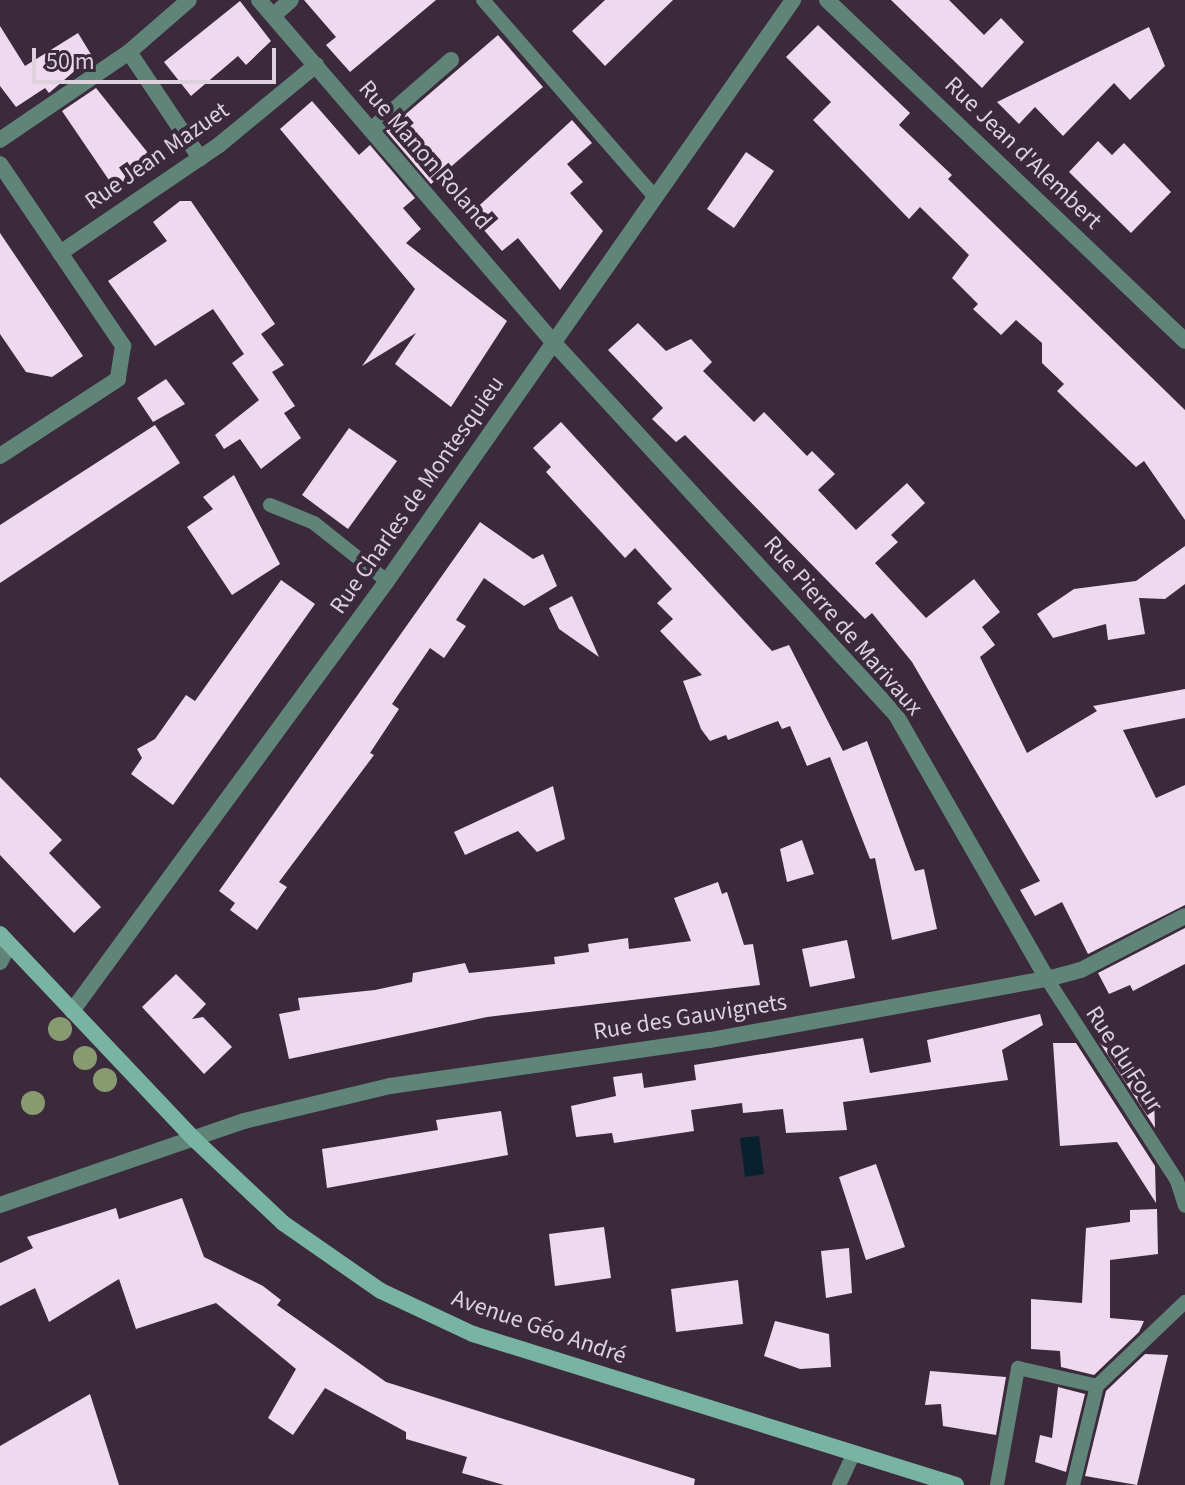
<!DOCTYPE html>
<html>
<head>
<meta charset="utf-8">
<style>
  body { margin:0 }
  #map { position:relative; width:1185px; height:1485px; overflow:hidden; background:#3b2a3b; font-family:"Source Sans 3",sans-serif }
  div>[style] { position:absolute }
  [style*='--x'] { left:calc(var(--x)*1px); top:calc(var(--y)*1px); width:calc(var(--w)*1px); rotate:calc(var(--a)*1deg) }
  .water>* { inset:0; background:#07222e }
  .building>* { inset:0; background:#efd9ee }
  .service>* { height:14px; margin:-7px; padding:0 7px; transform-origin:7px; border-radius:7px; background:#618479 }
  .minor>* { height:16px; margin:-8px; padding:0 8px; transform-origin:8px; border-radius:8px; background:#618479 }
  .secondary>* { height:16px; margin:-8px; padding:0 8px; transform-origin:8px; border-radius:8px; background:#79b3a2 }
  .trees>* { width:24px; height:24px; margin:-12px; border-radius:50%; background:#889a6f }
  span { translate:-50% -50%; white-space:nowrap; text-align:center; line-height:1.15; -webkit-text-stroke:8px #3b2a3b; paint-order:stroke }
  .street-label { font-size:24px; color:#dcd1dc }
  .scale { position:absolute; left:32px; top:48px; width:244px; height:36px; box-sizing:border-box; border:4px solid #dcd1dc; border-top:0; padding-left:10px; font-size:24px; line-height:28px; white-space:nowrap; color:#dcd1dc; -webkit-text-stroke:6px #3b2a3b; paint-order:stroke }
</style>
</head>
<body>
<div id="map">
  <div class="water">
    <div style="clip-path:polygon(759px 1136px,764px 1174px,745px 1177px,740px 1138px)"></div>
  </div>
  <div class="building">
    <div style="clip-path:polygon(304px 0,436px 0,350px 72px,326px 45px,336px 37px)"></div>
    <div style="clip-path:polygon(605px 0,673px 0,605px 66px,572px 31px)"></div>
    <div style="clip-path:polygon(891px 0,949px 0,984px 35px,1001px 18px,1024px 42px,982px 88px)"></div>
    <div style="clip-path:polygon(240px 1px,271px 41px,246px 65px,238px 56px,191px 96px,164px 62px)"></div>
    <div style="clip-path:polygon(818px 25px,910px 113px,899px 125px,952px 175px,948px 179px,1185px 410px,1185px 520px,1144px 461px,1136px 467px,1057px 391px,1064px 384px,1042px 363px,1042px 343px,1016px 320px,1001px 335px,973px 309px,978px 304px,952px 278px,969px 255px,920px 207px,909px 219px,813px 120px,831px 102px,786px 57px)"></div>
    <div style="clip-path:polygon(0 26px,25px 66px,78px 33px,92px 56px,49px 93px,45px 88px,16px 107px,0 86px)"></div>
    <div style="clip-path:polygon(1149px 27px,1165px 66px,1130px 100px,1114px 83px,1063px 136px,1035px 107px,1019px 124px,997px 102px)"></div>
    <div style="clip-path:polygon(498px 35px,543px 87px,431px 184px,386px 131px)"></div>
    <div style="clip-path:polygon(96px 88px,156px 163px,115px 189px,62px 111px)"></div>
    <div style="clip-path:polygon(312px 101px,359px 155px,370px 145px,415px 198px,403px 208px,421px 229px,406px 243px,507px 321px,451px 407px,395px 364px,416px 333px,362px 366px,415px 289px,280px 129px)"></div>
    <div style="clip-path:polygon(572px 120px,592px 143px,567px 164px,583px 182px,570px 193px,603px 231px,560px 290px,518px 238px,502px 251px,470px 214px)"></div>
    <div style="clip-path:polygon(1098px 141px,1112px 155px,1124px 143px,1171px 192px,1131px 233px,1069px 172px)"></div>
    <div style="clip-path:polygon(746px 152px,774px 171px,734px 228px,707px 209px)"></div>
    <div style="clip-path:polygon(180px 201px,191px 201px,275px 324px,261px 334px,284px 365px,272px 372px,295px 406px,284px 413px,301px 438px,261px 469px,240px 439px,224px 449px,215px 435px,259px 400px,232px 363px,244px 354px,213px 309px,155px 346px,108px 281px,167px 241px,153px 222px)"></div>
    <div style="clip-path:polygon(0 233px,83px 356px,52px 377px,26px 372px,0 334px)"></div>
    <div style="clip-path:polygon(638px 323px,666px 351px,691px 339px,712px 362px,703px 371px,754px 422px,764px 412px,807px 456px,812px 451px,835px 474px,818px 490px,856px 530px,907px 483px,925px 503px,891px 535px,898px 542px,875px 563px,926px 618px,974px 579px,1000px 612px,982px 627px,995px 645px,980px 657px,1027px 753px,1097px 711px,1093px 706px,1185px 689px,1185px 718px,1123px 730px,1156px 798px,1185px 785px,1185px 905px,1088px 954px,1062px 902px,1035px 916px,1020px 890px,1040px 881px,912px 662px,872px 613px,865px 619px,685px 435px,676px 442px,652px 419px,663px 408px,608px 350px)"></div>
    <div style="clip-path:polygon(166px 379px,185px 404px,153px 422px,137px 398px)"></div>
    <div style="clip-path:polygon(561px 422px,772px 651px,789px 645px,843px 751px,867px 741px,915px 871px,924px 869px,937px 929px,892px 940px,875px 858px,870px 859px,830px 757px,807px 766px,790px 726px,782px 729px,778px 721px,728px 740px,726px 735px,710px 741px,701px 729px,683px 681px,702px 675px,660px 631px,673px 619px,657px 603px,672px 589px,635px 548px,625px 558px,546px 472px,551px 467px,533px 448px)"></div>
    <div style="clip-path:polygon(155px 425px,180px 463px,0 583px,0 525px)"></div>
    <div style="clip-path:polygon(349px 428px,397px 461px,348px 529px,302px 495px)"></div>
    <div style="clip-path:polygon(234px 475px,280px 564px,232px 595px,187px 527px,213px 509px,203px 497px)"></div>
    <div style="clip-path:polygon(480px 522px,533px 559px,543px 554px,557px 586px,524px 606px,484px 578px,456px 620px,466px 626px,444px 658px,430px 648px,392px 704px,399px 709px,370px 753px,374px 755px,279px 882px,287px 887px,257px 930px,230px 910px,235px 903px,219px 891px)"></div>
    <div style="clip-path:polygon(1185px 546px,1185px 584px,1165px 599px,1139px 598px,1145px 634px,1108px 640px,1106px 624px,1053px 638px,1037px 614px,1074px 589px,1136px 581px)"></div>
    <div style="clip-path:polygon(281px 580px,315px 604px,173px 805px,131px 774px,142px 758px,137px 749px,155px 739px,186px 695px,195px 701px)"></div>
    <div style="clip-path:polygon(572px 596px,599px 657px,559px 629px,549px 608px)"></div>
    <div style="clip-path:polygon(0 777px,62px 840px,49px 853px,101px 907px,74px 933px,0 855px)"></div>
    <div style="clip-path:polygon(553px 786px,565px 839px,537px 852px,518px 831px,465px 855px,454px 832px)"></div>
    <div style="clip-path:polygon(802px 840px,814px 874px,787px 882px,780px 849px)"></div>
    <div style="clip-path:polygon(718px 882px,722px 894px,727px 892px,744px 945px,753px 944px,760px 985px,487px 1017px,289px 1059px,279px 1014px,300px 1010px,298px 998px,375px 990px,412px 982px,413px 973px,465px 963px,469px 973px,555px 964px,554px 957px,589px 952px,588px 944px,628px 938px,629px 949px,691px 941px,674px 898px)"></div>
    <div style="clip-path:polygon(1185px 928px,1185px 964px,1133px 991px,1130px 985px,1109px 994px,1098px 973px)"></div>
    <div style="clip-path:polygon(847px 940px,855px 978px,810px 987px,802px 949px)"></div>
    <div style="clip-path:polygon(176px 974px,206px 1004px,192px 1019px,203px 1017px,232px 1047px,204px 1074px,142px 1007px)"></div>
    <div style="clip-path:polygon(1040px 1014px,1043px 1025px,1002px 1050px,1008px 1080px,843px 1102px,847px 1130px,786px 1133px,783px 1109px,743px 1113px,742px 1103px,691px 1110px,694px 1131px,614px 1143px,612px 1133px,576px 1137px,571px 1106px,616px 1096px,613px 1077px,642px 1073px,644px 1088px,696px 1080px,694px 1065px,863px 1038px,870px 1073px,931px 1062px,927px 1040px)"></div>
    <div style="clip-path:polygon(1053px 1043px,1076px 1043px,1155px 1166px,1156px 1203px,1117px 1142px,1060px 1146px)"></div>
    <div style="clip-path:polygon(1100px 1043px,1119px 1044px,1154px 1098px,1155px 1128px)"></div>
    <div style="clip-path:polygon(501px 1111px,508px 1155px,327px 1188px,322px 1149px,438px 1130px,436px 1120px)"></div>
    <div style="clip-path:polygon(876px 1164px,905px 1247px,866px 1260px,839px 1177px)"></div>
    <div style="clip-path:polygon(182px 1198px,204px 1257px,263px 1286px,281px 1300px,277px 1305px,386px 1382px,695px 1479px,694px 1485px,504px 1485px,462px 1473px,467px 1457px,406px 1439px,406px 1432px,325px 1388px,293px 1435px,268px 1418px,296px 1369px,216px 1303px,136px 1329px,119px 1279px,49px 1322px,35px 1288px,0 1306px,0 1263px,33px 1248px,27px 1237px,116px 1208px,119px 1219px)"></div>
    <div style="clip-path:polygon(1157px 1209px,1158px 1254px,1110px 1260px,1110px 1318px,1144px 1321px,1139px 1332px,1094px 1375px,1061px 1367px,1060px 1351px,1031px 1349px,1031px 1299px,1082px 1303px,1086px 1228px,1130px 1222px,1130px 1210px)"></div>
    <div style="clip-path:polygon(604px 1227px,611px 1278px,555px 1286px,549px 1234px)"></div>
    <div style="clip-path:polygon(849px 1248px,852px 1293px,826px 1298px,821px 1251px)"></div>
    <div style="clip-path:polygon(738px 1280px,743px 1324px,676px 1332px,671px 1289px)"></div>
    <div style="clip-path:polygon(775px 1321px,829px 1334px,831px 1367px,800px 1369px,764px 1356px)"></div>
    <div style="clip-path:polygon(1145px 1354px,1168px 1355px,1137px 1485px,1085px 1476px,1106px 1391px)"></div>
    <div style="clip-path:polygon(930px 1371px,1006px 1377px,996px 1435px,943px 1426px,941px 1404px,925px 1405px)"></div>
    <div style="clip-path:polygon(1058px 1387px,1085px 1394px,1066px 1472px,1035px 1462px,1040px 1435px,1052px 1438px)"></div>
    <div style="clip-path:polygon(90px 1394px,119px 1485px,0 1485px,0 1446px)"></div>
  </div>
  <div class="service">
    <div style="--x:483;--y:0;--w:262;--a:48.9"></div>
    <div style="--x:270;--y:505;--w:48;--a:22.2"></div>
    <div style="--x:314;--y:523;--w:93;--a:38.5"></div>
    <div style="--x:1047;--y:979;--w:240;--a:57.2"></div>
    <div style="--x:1177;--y:1181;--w:26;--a:72"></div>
    <div style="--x:839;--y:1485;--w:35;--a:-65"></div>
    <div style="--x:997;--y:1485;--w:119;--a:-79.8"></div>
    <div style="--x:1018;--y:1368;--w:81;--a:12.8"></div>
    <div style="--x:1073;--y:1485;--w:102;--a:-76.4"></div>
    <div style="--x:1097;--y:1386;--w:122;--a:-43.7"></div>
  </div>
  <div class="minor">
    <div style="--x:259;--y:0;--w:451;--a:49.3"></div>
    <div style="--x:553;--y:342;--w:507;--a:47.4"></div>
    <div style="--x:896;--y:715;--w:304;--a:60.2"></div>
    <div style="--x:827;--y:0;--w:494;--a:43.6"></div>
    <div style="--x:273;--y:16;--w:24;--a:-42"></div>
    <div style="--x:129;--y:52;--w:128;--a:56.2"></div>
    <div style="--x:372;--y:129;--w:105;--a:-41.1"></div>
    <div style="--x:0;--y:140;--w:156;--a:-34.3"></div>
    <div style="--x:129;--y:52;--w:79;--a:-40.9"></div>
    <div style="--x:0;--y:164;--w:220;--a:55.9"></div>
    <div style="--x:123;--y:346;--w:33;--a:99"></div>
    <div style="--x:118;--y:379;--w:141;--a:146.9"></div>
    <div style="--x:60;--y:253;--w:192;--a:-34.2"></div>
    <div style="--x:219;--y:145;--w:126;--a:-39.5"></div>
    <div style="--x:0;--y:962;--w:20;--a:-63"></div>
    <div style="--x:72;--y:1011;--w:533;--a:-53.78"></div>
    <div style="--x:387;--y:581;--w:709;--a:-55.05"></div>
    <div style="--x:0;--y:1205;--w:258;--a:-19"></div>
    <div style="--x:244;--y:1121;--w:150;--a:-13.5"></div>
    <div style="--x:390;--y:1086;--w:323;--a:-8.2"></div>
    <div style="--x:710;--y:1040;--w:342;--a:-10.3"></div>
    <div style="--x:1047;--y:979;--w:35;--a:-15"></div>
    <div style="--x:1081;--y:970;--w:117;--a:-27.4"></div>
  </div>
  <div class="secondary">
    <div style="--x:0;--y:934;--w:284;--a:46.6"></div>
    <div style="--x:195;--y:1140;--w:121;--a:43.3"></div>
    <div style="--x:283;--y:1223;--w:119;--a:34.8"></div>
    <div style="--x:381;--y:1291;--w:102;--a:25.1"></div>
    <div style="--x:473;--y:1334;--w:506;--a:17.36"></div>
  </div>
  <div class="trees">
    <div style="left:60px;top:1029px"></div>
    <div style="left:85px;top:1058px"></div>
    <div style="left:105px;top:1080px"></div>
    <div style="left:33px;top:1103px"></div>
  </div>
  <div class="street-label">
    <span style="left:1023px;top:153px;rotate:44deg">Rue Jean d'Alembert</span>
    <span style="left:425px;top:155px;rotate:49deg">Rue Manon Roland</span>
    <span style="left:157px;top:156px;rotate:-35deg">Rue Jean Mazuet</span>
    <span style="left:417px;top:495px;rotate:-55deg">Rue Charles de Montesquieu</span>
    <span style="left:843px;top:626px;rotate:49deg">Rue Pierre de Marivaux</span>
    <span style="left:690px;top:1017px;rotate:-9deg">Rue des Gauvignets</span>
    <span style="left:1124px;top:1059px;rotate:57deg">Rue du Four</span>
    <span style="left:539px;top:1327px;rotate:19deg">Avenue Géo André</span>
  </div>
  <div class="scale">50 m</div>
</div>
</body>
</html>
